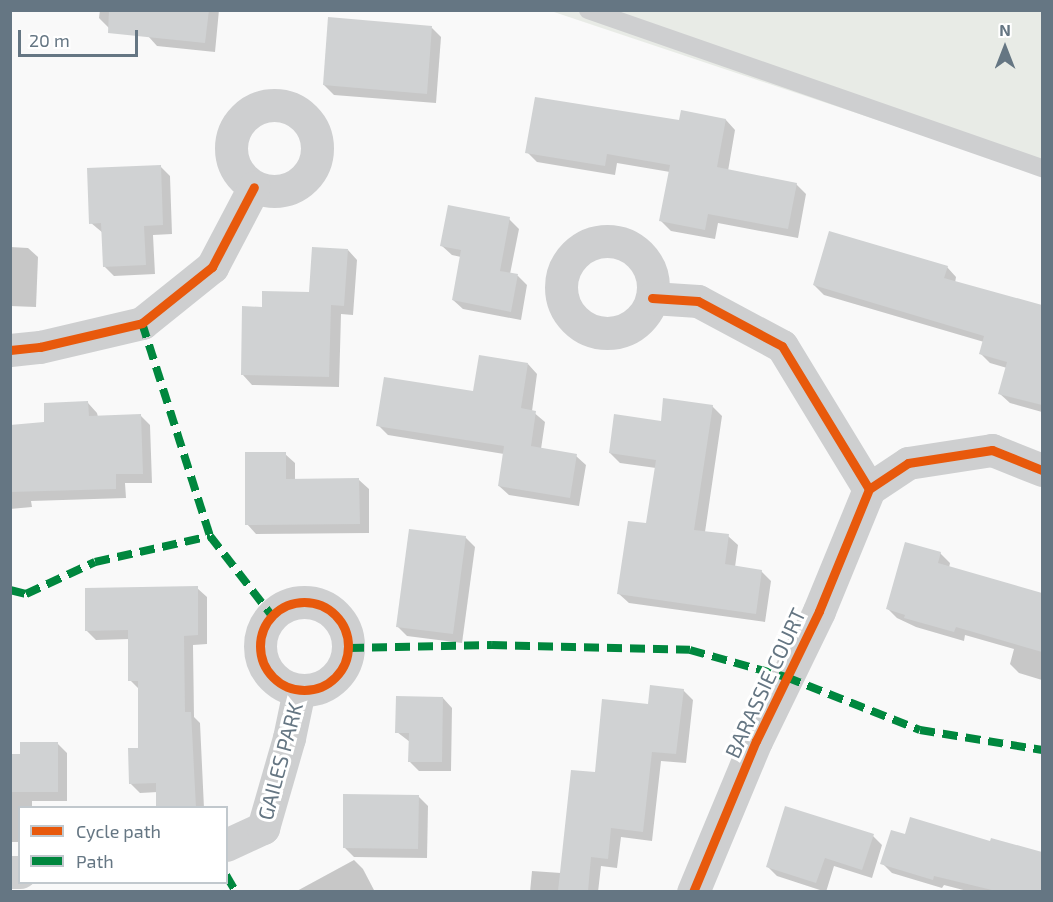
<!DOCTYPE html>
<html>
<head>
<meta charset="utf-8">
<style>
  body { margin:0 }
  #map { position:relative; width:1053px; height:902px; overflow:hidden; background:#f9f9f9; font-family:"Exo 2",sans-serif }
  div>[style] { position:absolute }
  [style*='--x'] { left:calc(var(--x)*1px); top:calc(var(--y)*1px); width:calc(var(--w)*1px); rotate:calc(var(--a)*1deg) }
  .green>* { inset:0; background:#e8ebe6 }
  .shadow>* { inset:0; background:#0003 }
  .building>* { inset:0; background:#d0d2d3 }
  .lane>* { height:18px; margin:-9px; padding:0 9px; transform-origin:9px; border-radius:9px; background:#cecfd0 }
  .street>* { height:33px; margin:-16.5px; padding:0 16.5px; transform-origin:16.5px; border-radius:16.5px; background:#cecfd0 }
  .street>.ring { margin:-16.5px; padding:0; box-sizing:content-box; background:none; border:33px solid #cecfd0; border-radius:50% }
  .quiet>* { height:8px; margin-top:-4px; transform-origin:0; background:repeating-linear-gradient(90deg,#00873e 0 15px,transparent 0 23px) }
  .cycleway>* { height:9px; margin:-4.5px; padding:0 4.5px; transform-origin:4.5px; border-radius:4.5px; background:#e8590c }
  .cycleway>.ring { margin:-4.5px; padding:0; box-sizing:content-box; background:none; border:9px solid #e8590c; border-radius:50% }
  span { translate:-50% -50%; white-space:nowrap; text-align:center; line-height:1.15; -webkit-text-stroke:6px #fff; paint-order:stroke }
  .street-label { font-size:21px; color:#657683 }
  .frame { position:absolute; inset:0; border:12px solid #657683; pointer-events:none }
  .legend { position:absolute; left:18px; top:806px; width:210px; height:78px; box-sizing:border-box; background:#fff; border:2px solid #c1c8cd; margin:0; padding:8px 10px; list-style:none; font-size:18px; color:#657683 }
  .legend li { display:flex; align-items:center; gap:12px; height:30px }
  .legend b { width:30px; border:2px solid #c1c8cd }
  .north { position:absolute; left:975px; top:18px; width:60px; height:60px; -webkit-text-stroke:4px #fff; paint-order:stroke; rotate:0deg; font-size:16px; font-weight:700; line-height:24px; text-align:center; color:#657683 }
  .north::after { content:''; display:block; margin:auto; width:21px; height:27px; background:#657683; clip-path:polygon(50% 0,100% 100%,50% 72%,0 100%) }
  .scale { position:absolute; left:18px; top:30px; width:120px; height:27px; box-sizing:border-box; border:3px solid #657683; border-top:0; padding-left:8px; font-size:18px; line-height:21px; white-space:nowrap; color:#657683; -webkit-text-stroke:4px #fff; paint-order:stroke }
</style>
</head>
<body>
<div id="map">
  <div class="green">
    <div style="clip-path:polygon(551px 11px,1042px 11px,1042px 161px,994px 159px)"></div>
  </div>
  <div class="shadow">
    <div style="clip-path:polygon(100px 10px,219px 10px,215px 52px,157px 46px,148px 36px,109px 28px,99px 18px)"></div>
    <div style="clip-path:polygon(432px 28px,441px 37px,436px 103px,334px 95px,324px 85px)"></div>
    <div style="clip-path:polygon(726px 120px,735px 130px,728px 171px,796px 184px,806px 194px,798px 238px,718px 223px,715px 239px,671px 231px,661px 221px,670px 172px,617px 163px,615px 175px,537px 162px,527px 152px,680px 122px)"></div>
    <div style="clip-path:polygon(160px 166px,170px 176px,172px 234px,153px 235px,155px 274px,114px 276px,104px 266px,103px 233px,91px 223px)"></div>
    <div style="clip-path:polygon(509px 219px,519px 229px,510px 274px,518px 276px,527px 285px,521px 320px,463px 309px,453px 300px,461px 257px,452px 255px,442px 246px)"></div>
    <div style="clip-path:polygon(10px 247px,28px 248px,38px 257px,36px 307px,10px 306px)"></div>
    <div style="clip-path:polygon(348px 250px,357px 260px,353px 315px,341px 314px,339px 387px,252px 385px,243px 375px)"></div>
    <div style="clip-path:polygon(947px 267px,956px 277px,955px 283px,1042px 306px,1042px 412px,1010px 403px,1000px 394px,1007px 368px,990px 363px,981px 354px,984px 342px,824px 295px,814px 285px)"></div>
    <div style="clip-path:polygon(528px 364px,537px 374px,532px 411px,545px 422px,541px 449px,576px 456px,586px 465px,579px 506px,509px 495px,499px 486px,504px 454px,388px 435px,378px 425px,474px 393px)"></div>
    <div style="clip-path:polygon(88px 403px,97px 413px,98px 417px,141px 416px,150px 425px,152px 483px,125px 483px,126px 498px,31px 501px,32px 507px,10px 509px,10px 426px,46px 424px)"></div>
    <div style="clip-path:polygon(712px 406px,722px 416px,705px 532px,728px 536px,738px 545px,735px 567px,761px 571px,771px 581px,765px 622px,629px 603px,619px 594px,647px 525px,656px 468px,620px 463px,610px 453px,662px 423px)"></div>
    <div style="clip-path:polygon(285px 454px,295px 463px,295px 480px,359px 480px,369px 489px,369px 533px,256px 534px,247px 524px)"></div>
    <div style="clip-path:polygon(465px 537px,475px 547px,462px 643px,407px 636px,397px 626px)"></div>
    <div style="clip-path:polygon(940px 553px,950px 563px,949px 568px,1042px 594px,1042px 680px,1019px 673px,1010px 664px,1014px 649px,965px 635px,964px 641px,916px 627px,897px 618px,887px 608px)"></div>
    <div style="clip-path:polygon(197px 588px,207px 597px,207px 644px,193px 645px,194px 717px,200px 723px,204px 808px,158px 808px,158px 792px,140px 793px,130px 783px,140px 750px,139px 689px,130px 680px,130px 639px,96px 640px,86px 630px)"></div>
    <div style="clip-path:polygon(683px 690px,693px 700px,686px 763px,661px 761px,652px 841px,621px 837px,617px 868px,601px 866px,598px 892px,530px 892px,532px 871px,561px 873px,596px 774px,650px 705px)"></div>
    <div style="clip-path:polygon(443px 698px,452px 708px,451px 771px,419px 771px,410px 762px,410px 742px,397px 732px)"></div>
    <div style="clip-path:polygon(57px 743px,67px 753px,67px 801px,32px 801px,32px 808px,20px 808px,20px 842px,10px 842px,10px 756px,21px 756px)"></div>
    <div style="clip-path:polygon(418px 796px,428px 806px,427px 858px,354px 857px,344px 847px)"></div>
    <div style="clip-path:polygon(906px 835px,991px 843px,992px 840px,1042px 853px,1042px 892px,971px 892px,944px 885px,942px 888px,892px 873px,882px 863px)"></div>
    <div style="clip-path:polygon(873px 836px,882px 845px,872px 878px,834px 866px,826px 892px,777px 876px,767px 866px)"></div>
    <div style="clip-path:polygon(354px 860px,363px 869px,375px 892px,295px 892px)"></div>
  </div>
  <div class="building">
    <div style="clip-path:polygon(109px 10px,209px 10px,205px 43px,108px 33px)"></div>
    <div style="clip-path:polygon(328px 17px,432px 26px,427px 94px,323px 85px)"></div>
    <div style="clip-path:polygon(535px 97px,679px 120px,681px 110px,726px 119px,717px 167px,797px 183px,788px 229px,708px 214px,705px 230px,659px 221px,670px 165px,607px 154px,605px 166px,525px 153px)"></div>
    <div style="clip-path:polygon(161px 165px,163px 225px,144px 226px,146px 265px,103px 267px,101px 223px,89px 224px,87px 168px)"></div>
    <div style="clip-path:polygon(448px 205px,510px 217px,500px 271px,518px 274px,511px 312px,452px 300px,461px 250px,440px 246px)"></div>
    <div style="clip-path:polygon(829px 231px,948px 266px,944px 278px,1042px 305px,1042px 405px,998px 394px,1007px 362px,979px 354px,984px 336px,813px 285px)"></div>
    <div style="clip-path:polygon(312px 247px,348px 249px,344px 306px,331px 305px,329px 377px,241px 375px,242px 306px,262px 307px,262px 291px,309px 292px)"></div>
    <div style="clip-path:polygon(479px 355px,528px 363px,521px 408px,536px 411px,531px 446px,577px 454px,570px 498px,498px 486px,504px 446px,376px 426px,384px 377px,473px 391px)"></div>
    <div style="clip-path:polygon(663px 398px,713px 405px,694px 530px,729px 534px,725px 564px,762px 570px,756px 614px,617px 594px,628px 521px,646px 523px,656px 460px,609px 453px,614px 414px,661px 421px)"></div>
    <div style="clip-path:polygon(88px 401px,89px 416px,141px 414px,143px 474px,116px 474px,116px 489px,10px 492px,10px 425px,44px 422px,44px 403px)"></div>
    <div style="clip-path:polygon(245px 452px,286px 452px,286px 479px,359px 478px,360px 524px,245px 525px)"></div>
    <div style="clip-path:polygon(409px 529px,466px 536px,453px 634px,396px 627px)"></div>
    <div style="clip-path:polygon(905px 542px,941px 552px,938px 563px,1042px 593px,1042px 652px,956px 627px,954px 632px,904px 618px,905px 615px,886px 609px)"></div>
    <div style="clip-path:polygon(198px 586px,198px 635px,184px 636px,185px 712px,191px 712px,196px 807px,156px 807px,156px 783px,129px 784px,128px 748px,138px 748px,138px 681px,128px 681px,128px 630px,85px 631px,85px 588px)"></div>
    <div style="clip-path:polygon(650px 685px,684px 689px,676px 754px,652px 752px,643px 832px,611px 828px,608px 859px,591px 857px,588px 891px,558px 891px,571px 770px,595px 772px,602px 699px,648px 704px)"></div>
    <div style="clip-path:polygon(396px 696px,443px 697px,442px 762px,408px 762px,409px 733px,395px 733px)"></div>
    <div style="clip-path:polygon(20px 742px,58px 742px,58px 792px,10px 792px,10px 754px,20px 754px)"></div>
    <div style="clip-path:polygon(343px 794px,419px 795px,418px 849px,343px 848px)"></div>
    <div style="clip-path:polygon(785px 806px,874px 834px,862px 870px,825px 858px,816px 883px,766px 867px)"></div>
    <div style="clip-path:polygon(910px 817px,990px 841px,991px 838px,1042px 852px,1042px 891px,996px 891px,934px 876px,933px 880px,880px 864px,891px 830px,905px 834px)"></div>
  </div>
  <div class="lane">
    <div style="--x:588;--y:10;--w:481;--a:19.2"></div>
  </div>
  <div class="street">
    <div class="ring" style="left:231px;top:105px;width:53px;height:53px"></div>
    <div class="ring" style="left:561px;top:241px;width:59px;height:59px"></div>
    <div style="--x:652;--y:298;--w:46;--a:3.7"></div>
    <div style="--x:698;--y:301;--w:95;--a:28.2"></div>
    <div style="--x:782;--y:346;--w:167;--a:58.7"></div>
    <div style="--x:869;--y:489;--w:47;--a:-33.7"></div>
    <div style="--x:908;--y:463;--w:85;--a:-8.8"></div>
    <div style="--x:992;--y:450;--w:54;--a:21.8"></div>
    <div style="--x:10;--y:350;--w:30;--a:-6"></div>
    <div style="--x:40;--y:347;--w:105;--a:-13.2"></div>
    <div style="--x:142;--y:323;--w:90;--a:-38.7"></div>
    <div style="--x:212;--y:267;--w:90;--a:-62.3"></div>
    <div class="ring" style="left:260px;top:602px;width:55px;height:55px"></div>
    <div style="--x:226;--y:845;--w:41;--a:-24.7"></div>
    <div style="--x:263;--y:828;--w:94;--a:-73.9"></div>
    <div style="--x:289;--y:738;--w:49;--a:-78.2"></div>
    <div style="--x:10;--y:872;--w:10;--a:0"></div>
    <div style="--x:693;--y:892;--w:164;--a:-67.4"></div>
    <div style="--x:756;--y:741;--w:144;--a:-64.1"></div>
    <div style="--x:819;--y:611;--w:132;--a:-67.7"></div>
  </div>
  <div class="quiet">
    <div style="--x:142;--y:323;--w:224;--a:72.3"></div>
    <div style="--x:210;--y:536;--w:101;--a:52.2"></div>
    <div style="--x:10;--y:590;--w:16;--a:14"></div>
    <div style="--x:26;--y:594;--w:76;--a:-24.9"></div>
    <div style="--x:95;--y:562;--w:118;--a:-12.7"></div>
    <div style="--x:349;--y:648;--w:143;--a:-1.2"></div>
    <div style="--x:492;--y:645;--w:198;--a:1.4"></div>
    <div style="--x:690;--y:650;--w:100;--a:15.7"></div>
    <div style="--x:786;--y:677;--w:144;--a:21.6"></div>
    <div style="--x:920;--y:730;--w:124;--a:9.3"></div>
    <div style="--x:226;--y:875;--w:20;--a:60"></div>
  </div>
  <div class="cycleway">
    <div style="--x:652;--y:298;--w:46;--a:3.7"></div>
    <div style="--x:698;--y:301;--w:95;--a:28.2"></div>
    <div style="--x:782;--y:346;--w:167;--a:58.7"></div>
    <div style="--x:869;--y:489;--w:47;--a:-33.7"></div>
    <div style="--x:908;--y:463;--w:85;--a:-8.8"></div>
    <div style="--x:992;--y:450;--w:54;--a:21.8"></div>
    <div style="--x:10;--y:350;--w:30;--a:-6"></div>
    <div style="--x:40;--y:347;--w:105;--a:-13.2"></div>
    <div style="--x:142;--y:323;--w:90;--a:-38.7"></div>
    <div style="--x:212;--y:267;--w:90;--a:-62.3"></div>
    <div class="ring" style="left:260px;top:602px;width:79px;height:79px"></div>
    <div style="--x:693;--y:892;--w:164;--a:-67.4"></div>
    <div style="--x:756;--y:741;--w:144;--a:-64.1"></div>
    <div style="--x:819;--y:611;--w:132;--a:-67.7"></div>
  </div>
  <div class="street-label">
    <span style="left:765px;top:683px;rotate:-65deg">BARASSIE COURT</span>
    <span style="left:280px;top:761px;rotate:-75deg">GAILES PARK</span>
  </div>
  <div class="frame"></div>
  <ul class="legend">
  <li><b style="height:8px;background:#e8590c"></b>Cycle path</li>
  <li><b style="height:8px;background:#00873e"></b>Path</li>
  </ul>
  <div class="north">N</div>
  <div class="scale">20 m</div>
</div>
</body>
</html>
